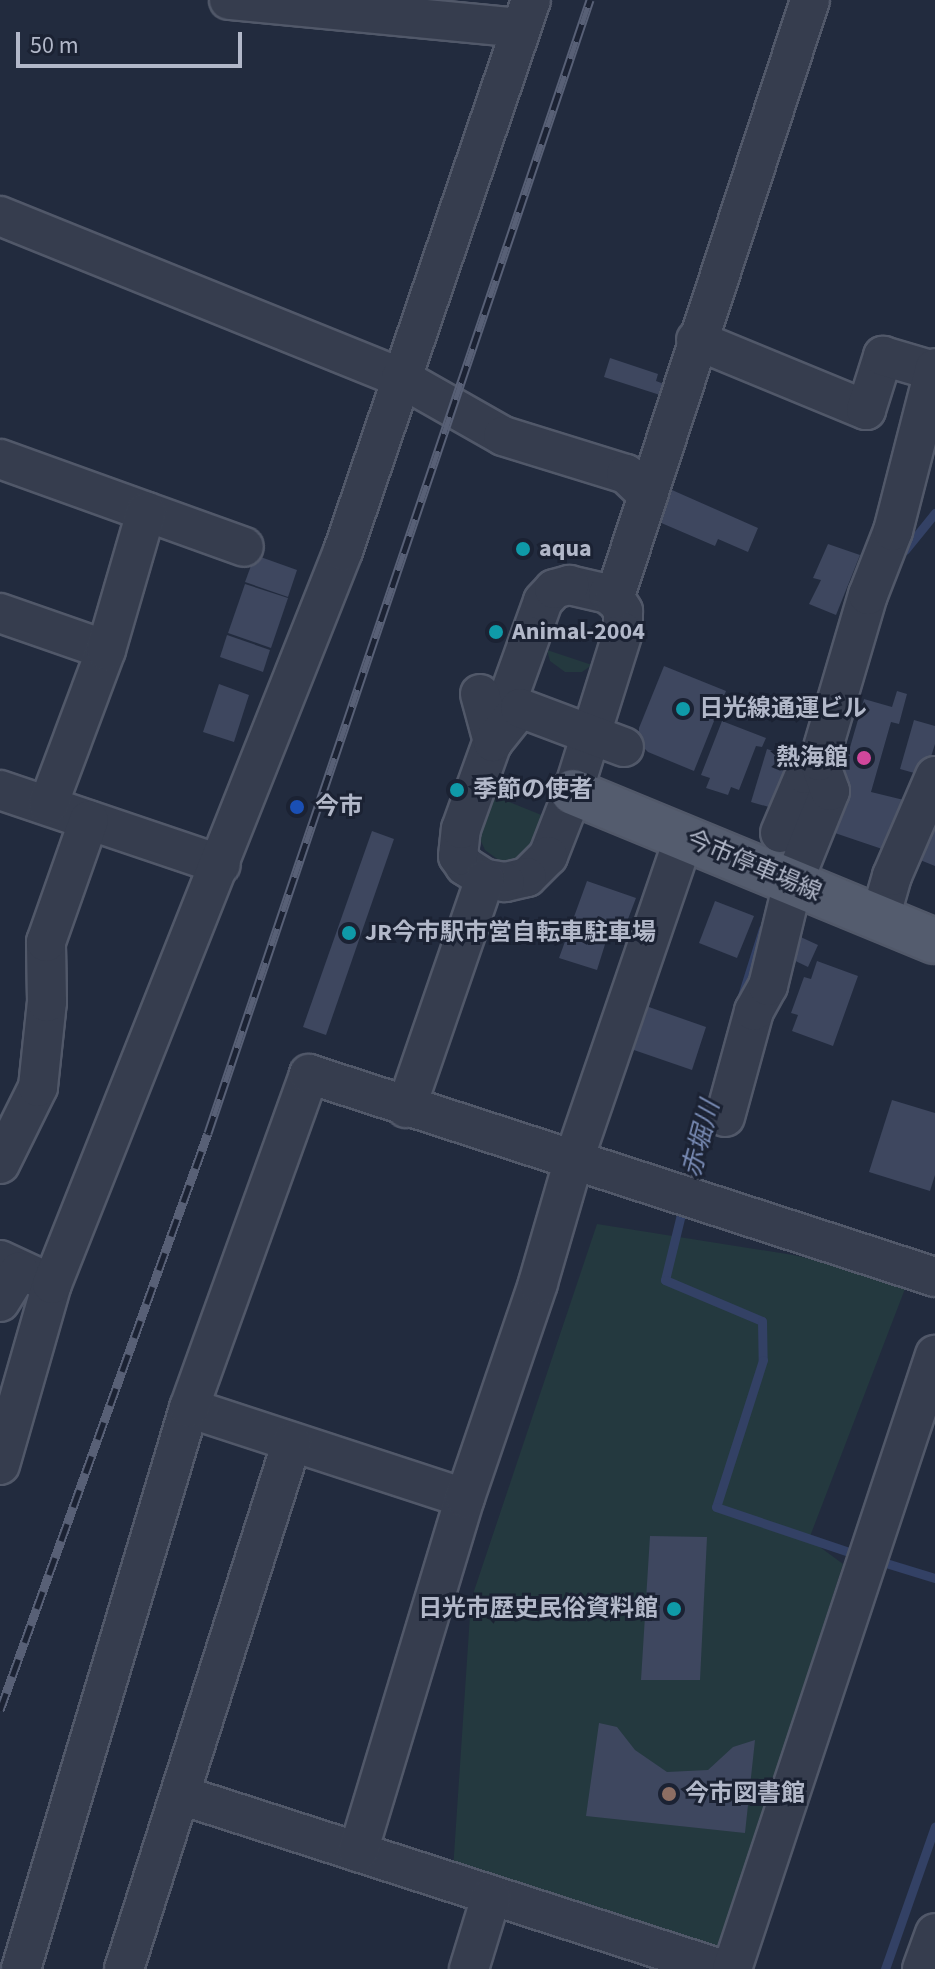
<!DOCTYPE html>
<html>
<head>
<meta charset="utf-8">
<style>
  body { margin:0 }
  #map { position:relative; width:935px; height:1969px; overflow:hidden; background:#222b3e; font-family:"Source Sans 3","Noto Sans JP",sans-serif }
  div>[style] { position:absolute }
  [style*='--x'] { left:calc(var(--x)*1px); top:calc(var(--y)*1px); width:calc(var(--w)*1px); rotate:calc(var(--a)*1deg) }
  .green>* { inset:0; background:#24393f }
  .stream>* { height:9px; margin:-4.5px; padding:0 4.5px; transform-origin:4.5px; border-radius:4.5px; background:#334165 }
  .building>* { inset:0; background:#3e475f }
  .roads { filter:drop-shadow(2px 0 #515869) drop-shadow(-2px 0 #515869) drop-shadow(0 2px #515869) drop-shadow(0 -2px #515869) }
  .minor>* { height:38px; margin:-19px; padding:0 19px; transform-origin:19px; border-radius:19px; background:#363d4e }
  .major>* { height:44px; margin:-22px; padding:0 22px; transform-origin:22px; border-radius:22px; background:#545c6e }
  .rail>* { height:9px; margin-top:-4.5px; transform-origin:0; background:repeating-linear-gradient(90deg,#1b2233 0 18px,#586076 0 36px); box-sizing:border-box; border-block:2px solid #586076 }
  .dots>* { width:22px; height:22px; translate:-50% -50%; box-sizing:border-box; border:4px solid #1b2233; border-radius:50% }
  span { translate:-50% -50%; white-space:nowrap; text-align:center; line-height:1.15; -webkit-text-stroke:6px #1b2233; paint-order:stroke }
  .poi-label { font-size:24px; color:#b2b8c9; font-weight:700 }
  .left { translate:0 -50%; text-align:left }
  .right { translate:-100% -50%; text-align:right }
  .street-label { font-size:24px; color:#b2b8c9 }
  .water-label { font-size:26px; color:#788ab3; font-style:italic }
  .scale { position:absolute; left:16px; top:32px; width:226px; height:36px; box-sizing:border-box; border:4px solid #b2b8c9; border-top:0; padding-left:10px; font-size:24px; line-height:28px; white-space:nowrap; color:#b2b8c9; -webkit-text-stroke:6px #1b2233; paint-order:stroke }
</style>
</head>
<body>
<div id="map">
  <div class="green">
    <div style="clip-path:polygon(547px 650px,592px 665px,582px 672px,565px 672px,550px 661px)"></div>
    <div style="clip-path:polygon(487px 793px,544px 816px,536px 845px,523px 859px,500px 861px,485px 850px,479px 837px)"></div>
    <div style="clip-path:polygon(597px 1224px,793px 1255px,908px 1281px,809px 1539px,843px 1564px,720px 1947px,452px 1885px,471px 1600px)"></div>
  </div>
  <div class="stream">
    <div style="--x:905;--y:550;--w:48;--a:-51"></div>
    <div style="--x:741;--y:999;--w:73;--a:-72.6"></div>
    <div style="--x:688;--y:1188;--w:86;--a:-75.8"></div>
    <div style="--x:683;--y:1206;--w:76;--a:103.7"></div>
    <div style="--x:665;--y:1280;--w:105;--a:22.9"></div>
    <div style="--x:762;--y:1321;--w:39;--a:89"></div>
    <div style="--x:763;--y:1360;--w:154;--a:107.7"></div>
    <div style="--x:716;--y:1507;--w:153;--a:18.7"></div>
    <div style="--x:876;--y:1560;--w:62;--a:17"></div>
    <div style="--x:885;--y:1969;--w:151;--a:-70.7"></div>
  </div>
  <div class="building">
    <div style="clip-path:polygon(610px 358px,658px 374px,656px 381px,664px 384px,660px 395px,604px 377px)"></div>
    <div style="clip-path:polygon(672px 490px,758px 528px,748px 552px,718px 539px,715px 546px,659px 522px)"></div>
    <div style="clip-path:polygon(828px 544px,860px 555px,836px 615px,809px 604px,821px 580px,813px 578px)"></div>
    <div style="clip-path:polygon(255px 555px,297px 570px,288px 597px,245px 582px)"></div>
    <div style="clip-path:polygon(245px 584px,288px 598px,271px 648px,228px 633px)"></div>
    <div style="clip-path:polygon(227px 635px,270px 650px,263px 672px,220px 657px)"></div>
    <div style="clip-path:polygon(664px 666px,726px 691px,694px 771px,648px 752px,639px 743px,639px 728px)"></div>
    <div style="clip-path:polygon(219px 684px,249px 695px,234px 742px,203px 732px)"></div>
    <div style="clip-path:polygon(897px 691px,907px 694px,899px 724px,891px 722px,871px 792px,908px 801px,891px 852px,826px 830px,864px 699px,892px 707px)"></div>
    <div style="clip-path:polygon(914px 720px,935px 726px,935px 744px,925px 776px,900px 769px)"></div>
    <div style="clip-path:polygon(722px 721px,766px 738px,762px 747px,756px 746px,739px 790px,731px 787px,728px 795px,706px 788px,710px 778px,701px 775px)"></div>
    <div style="clip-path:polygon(767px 749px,799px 759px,783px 811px,751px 802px)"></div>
    <div style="clip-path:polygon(935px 810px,935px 866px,910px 856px)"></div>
    <div style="clip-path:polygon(372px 831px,394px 839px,326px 1035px,303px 1027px)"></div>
    <div style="clip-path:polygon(587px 881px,636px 898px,625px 927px,612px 922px,597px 970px,559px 958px)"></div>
    <div style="clip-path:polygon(715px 901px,754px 916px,737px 958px,699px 943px)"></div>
    <div style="clip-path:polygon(794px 934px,818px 945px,808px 967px,785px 956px)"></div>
    <div style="clip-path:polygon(817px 961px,858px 976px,833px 1046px,792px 1031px,798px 1015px,791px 1013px,804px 977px,811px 979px)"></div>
    <div style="clip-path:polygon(646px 1006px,706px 1027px,692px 1070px,631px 1049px)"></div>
    <div style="clip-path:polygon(892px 1100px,935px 1113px,935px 1175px,930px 1191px,869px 1172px)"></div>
    <div style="clip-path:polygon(650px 1536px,707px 1537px,700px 1680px,641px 1680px)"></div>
    <div style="clip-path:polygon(599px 1723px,617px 1727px,635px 1750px,667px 1772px,708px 1770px,733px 1747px,755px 1740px,745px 1833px,586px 1816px)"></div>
  </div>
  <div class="roads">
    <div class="minor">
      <div style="--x:229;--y:0;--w:291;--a:5.5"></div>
      <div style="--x:0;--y:216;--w:432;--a:22"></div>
      <div style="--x:401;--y:378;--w:117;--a:29.6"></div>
      <div style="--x:503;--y:436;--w:129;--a:17.2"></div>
      <div style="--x:626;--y:474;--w:29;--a:44"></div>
      <div style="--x:696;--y:340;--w:184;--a:22.4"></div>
      <div style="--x:866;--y:410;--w:57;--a:-72.5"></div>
      <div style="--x:883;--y:356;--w:53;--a:16.4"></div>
      <div style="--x:0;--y:459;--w:259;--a:19.8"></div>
      <div style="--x:569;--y:585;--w:40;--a:13"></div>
      <div style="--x:608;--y:594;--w:11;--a:38"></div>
      <div style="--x:617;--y:601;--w:12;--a:59"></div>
      <div style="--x:623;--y:611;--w:21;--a:90"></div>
      <div style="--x:623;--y:632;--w:168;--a:107.4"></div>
      <div style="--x:573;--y:792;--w:69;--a:111.3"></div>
      <div style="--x:548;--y:856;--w:30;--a:135"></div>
      <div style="--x:527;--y:877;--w:23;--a:167"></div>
      <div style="--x:505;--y:882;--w:20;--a:-171"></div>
      <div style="--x:485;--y:879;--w:24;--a:-147"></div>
      <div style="--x:465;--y:866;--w:12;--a:-125"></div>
      <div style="--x:458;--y:856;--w:27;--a:-84"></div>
      <div style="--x:461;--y:829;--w:242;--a:-70.2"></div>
      <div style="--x:543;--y:601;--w:16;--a:-47"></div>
      <div style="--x:554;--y:589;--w:16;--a:-15"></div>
      <div style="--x:614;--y:599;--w:630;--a:-71.88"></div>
      <div style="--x:0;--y:613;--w:112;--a:19.2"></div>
      <div style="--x:480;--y:694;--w:50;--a:74.8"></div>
      <div style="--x:493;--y:742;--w:43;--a:-51.5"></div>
      <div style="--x:520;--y:708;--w:111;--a:20.6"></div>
      <div style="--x:0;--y:790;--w:233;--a:18.7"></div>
      <div style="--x:48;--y:805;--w:165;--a:-69.5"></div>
      <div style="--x:106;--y:650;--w:144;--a:-73.8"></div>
      <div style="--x:780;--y:833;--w:64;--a:-67"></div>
      <div style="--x:805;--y:774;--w:19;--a:-43"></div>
      <div style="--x:880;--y:918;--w:44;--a:-74.1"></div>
      <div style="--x:892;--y:876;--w:109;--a:-66.7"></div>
      <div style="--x:406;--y:1108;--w:242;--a:-71"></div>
      <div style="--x:725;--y:1117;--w:110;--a:-74.7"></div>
      <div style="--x:754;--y:1011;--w:29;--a:-61"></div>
      <div style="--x:768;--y:986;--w:106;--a:-76.4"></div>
      <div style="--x:793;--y:883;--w:99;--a:-68.1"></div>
      <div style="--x:830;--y:791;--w:32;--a:-110"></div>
      <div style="--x:819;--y:761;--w:173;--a:-73.6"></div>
      <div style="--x:868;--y:595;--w:69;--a:-68.7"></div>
      <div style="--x:893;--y:531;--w:168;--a:-75.6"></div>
      <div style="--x:0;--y:1164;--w:86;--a:-63.7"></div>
      <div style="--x:38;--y:1087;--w:85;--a:-84"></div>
      <div style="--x:47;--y:1002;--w:60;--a:-91"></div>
      <div style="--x:46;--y:942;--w:129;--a:-70.6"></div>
      <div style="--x:0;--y:1260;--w:57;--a:24.8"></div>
      <div style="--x:0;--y:1302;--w:36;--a:-58"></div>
      <div style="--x:189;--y:1408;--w:290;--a:18.1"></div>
      <div style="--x:0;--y:1465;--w:188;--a:-74"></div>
      <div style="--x:52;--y:1284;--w:789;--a:-68.35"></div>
      <div style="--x:343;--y:551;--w:582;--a:-71.16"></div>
      <div style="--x:181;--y:1795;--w:567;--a:17.86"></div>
      <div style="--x:358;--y:1852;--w:370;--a:-73.2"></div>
      <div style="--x:465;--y:1498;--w:227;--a:-71.2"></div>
      <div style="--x:538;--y:1283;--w:129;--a:-73.8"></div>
      <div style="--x:574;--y:1159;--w:340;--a:-71.1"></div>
      <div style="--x:21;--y:1969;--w:586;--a:-73.33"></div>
      <div style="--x:189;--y:1408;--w:355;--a:-70.2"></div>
      <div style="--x:309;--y:1074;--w:658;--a:17.97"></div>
      <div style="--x:124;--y:1969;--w:553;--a:-72.32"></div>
      <div style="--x:469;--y:1969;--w:75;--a:-73"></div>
      <div style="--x:732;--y:1969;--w:647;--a:-71.71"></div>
      <div style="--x:922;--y:1969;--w:38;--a:-70"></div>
    </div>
    <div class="major">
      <div style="--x:573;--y:792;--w:391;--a:22.4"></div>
    </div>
  </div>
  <div class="rail">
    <div style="--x:0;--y:1710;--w:613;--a:-70.18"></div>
    <div style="--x:208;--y:1133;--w:1196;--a:-71.37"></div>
  </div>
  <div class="dots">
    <div style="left:523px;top:549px;background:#0f9aa8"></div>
    <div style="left:496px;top:632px;background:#0f9aa8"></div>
    <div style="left:683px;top:709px;background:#0f9aa8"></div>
    <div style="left:864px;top:758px;background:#d1479c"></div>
    <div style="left:457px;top:790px;background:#0f9aa8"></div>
    <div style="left:297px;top:807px;background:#1a4fb4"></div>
    <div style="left:349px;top:933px;background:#0f9aa8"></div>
    <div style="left:674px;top:1609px;background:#0f9aa8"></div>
    <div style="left:669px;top:1794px;background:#8d6e63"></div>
  </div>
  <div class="poi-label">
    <span class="left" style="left:539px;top:549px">aqua</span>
    <span class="left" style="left:512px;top:632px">Animal-2004</span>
    <span class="left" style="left:699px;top:709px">日光線通運ビル</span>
    <span class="right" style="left:848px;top:758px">熱海館</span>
    <span class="left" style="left:473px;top:790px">季節の使者</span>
    <span class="left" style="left:315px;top:807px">今市</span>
    <span class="left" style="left:365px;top:933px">JR今市駅市営自転車駐車場</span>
    <span class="right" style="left:658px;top:1609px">日光市歴史民俗資料館</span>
    <span class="left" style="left:685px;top:1794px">今市図書館</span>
  </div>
  <div class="street-label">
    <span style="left:754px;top:866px;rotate:23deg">今市停車場線</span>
  </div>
  <div class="water-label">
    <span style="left:701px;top:1139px;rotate:-75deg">赤堀川</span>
  </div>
  <div class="scale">50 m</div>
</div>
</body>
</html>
